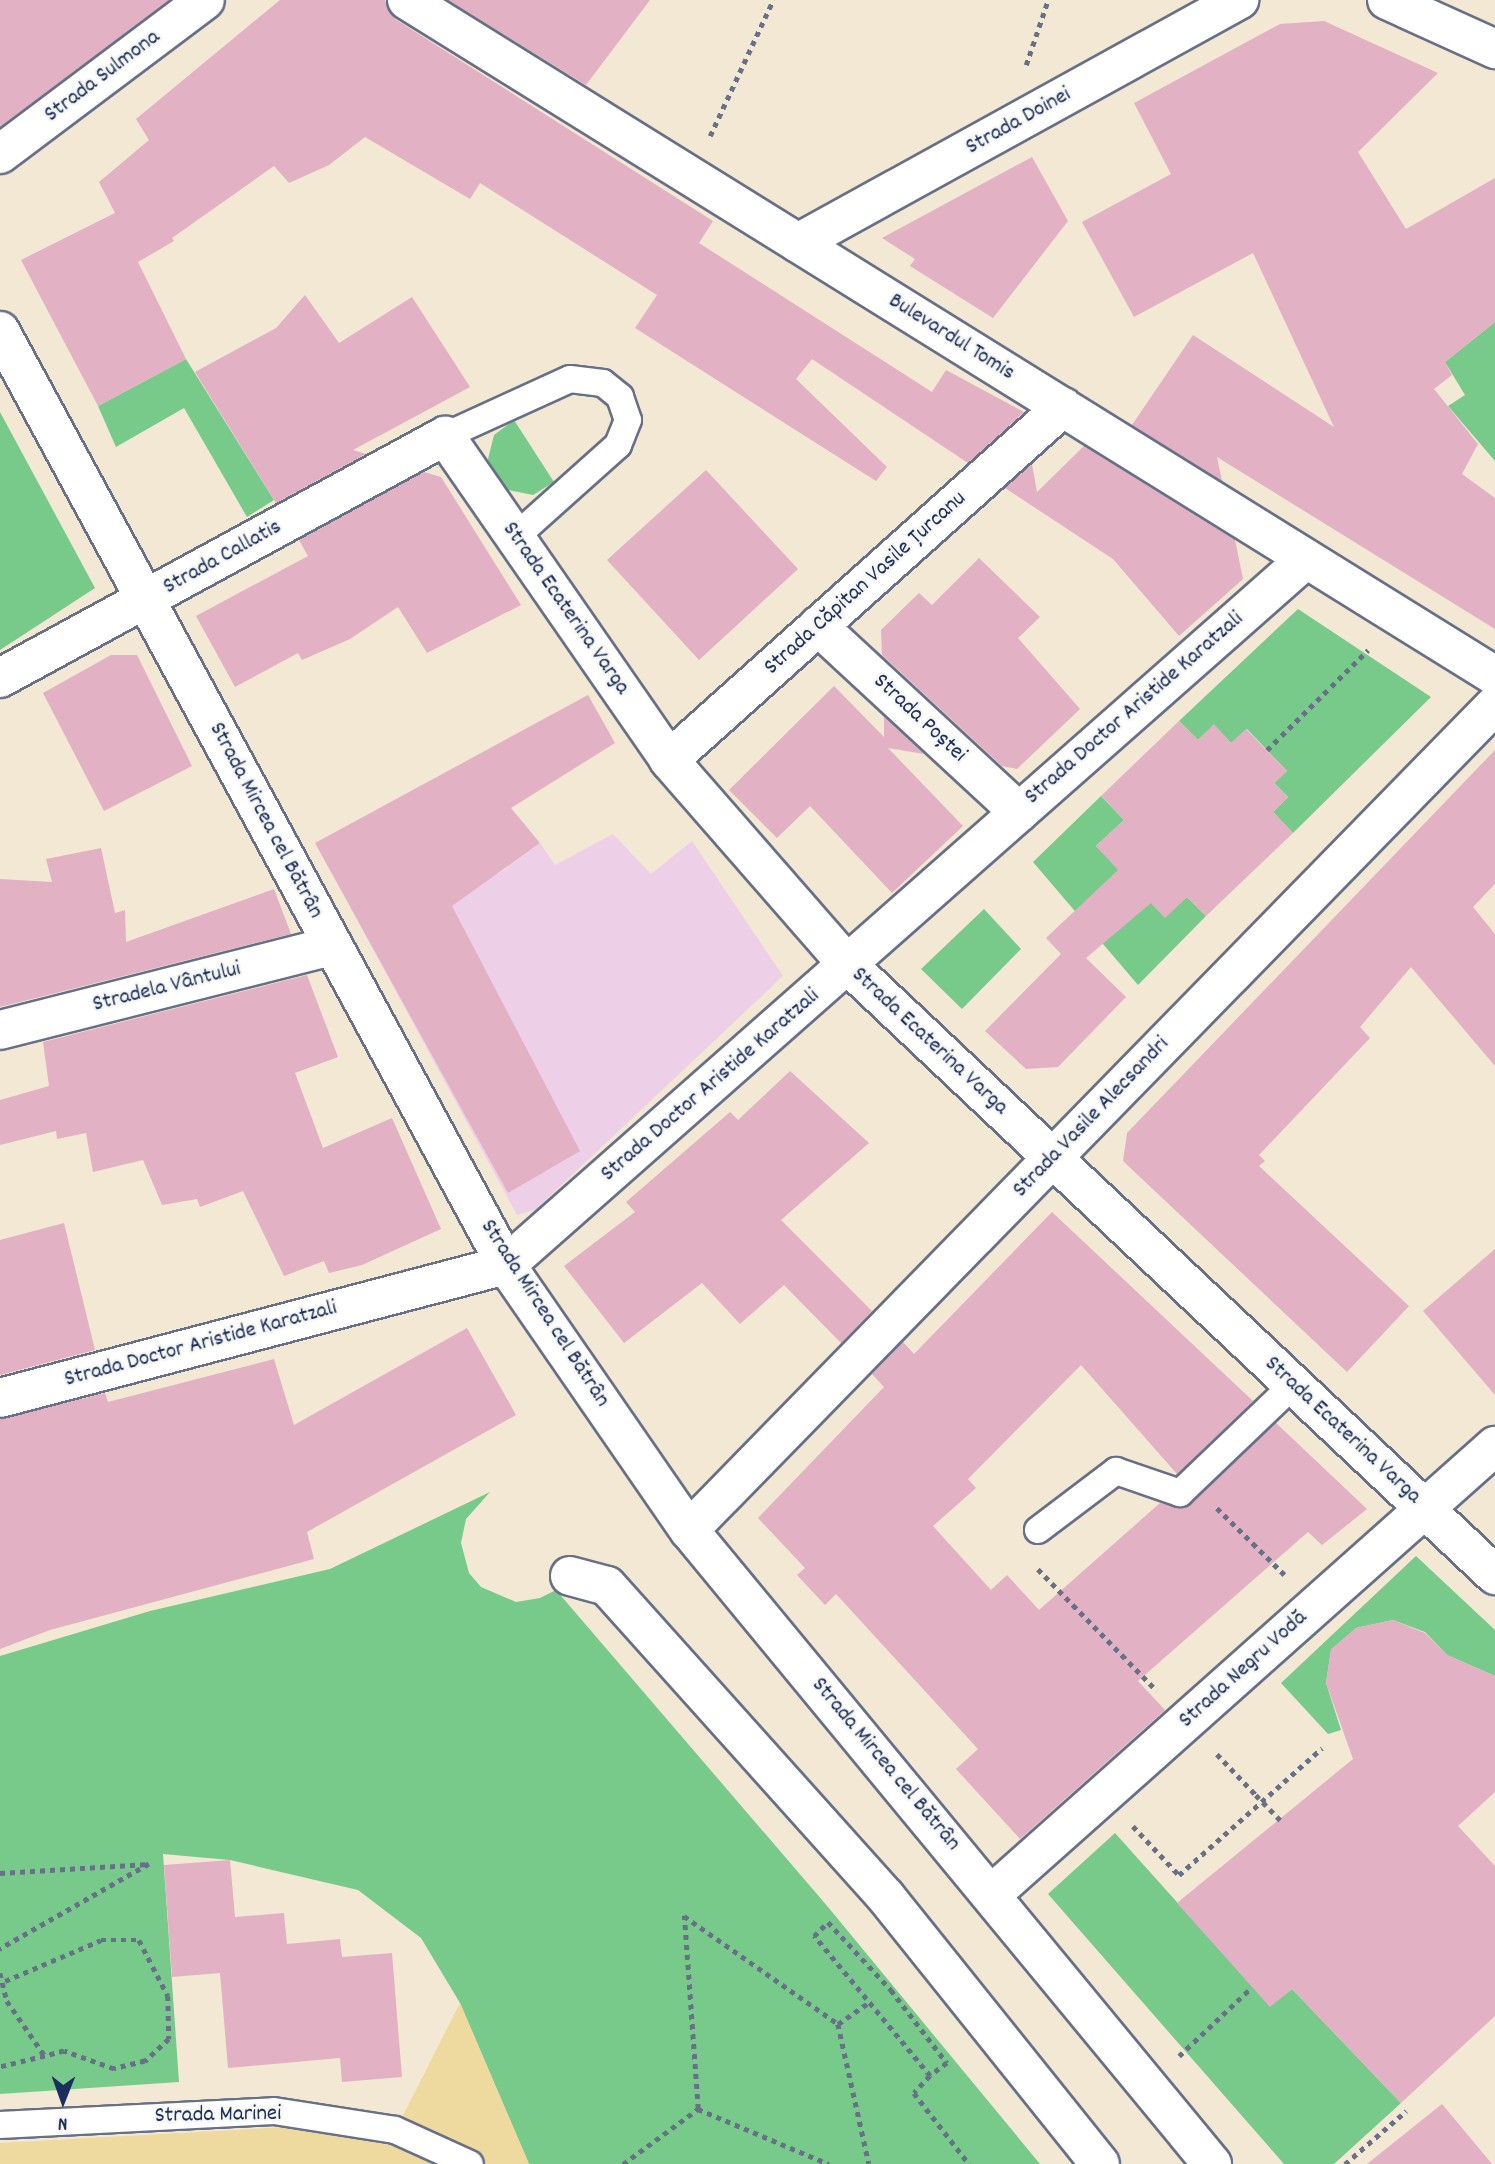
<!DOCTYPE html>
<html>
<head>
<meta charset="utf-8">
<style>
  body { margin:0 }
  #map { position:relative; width:1495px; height:2164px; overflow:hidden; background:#f3e8d4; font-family:Dekko,sans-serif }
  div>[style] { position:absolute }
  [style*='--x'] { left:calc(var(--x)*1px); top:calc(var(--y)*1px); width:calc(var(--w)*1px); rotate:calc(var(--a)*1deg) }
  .built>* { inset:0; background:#edd0e8 }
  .green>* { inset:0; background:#78ca8b }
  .sand>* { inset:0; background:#eeda9e }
  .building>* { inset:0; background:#e2b1c4 }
  .path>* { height:4.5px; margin-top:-2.25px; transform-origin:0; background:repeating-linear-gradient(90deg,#677087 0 5px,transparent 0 10px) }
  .roads { filter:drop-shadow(2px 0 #677087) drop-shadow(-2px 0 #677087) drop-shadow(0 2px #677087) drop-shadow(0 -2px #677087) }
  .service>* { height:26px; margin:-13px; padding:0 13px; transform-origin:13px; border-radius:13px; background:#fff }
  .pedestrian>* { height:38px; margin:-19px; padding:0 19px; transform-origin:19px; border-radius:19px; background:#fff }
  .minor>* { height:38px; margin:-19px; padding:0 19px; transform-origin:19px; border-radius:19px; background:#fff }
  .tertiary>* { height:38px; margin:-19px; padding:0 19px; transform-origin:19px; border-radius:19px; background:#fff }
  .path-bridge>* { height:4.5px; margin-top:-2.25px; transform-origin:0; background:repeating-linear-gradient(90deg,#677087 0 5px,transparent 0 10px) }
  span { translate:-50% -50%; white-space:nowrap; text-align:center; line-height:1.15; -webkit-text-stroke:5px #f6f6f2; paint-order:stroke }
  .street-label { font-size:23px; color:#1b2f5e }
  .north { position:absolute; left:28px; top:2066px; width:70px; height:70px; -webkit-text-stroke:5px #f6f6f2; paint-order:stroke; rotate:181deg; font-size:19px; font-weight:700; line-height:28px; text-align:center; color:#1b2f5e }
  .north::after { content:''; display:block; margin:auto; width:24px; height:32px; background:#1b2f5e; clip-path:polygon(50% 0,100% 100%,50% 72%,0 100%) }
</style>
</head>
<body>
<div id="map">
  <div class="built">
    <div style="clip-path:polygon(613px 834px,651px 874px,692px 841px,783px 976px,535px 1210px,517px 1215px,350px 907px,476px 852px,498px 874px,540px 843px,555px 865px)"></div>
  </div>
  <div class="green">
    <div style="clip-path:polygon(1495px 322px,1495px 461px,1448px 406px,1465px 395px,1445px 362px)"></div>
    <div style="clip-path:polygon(186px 359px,274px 500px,247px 517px,184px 408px,116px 447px,98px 406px)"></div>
    <div style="clip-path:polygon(0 412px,95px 588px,0 650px)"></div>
    <div style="clip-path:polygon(514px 420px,554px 482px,533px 495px,508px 490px,490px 472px,488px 459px,494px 435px)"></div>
    <div style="clip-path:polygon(1298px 609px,1431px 697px,1293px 833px,1273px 812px,1288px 797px,1274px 783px,1287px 771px,1247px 729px,1231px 743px,1214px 725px,1198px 740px,1179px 721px)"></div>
    <div style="clip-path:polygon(1101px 796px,1124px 820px,1096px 846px,1165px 917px,1187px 897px,1206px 916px,1138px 985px,1033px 862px)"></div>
    <div style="clip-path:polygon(984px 909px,1021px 949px,962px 1009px,921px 969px)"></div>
    <div style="clip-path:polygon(490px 1492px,466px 1519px,461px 1543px,469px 1573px,481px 1587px,516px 1602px,540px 1598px,556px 1590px,828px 1907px,1040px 2164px,529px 2164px,460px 2003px,421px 1938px,358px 1890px,230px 1860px,163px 1854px,179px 2082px,0 2094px,0 1656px,150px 1611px,330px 1569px)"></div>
    <div style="clip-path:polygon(1416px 1556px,1495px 1630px,1495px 1676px,1447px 1655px,1425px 1632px,1393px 1620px,1356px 1628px,1331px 1650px,1326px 1683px,1341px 1730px,1328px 1734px,1281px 1683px)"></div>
    <div style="clip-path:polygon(1115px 1833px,1270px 2006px,1292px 1989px,1401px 2103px,1334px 2164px,1284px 2164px,1048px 1894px)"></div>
  </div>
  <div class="sand">
    <div style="clip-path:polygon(460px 2003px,529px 2164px,0 2164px,0 2143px,287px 2127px,388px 2145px)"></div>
  </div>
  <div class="building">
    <div style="clip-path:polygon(0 0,169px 0,0 127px)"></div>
    <div style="clip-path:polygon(280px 0,385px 0,395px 19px,713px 221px,699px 243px,932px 392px,946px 370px,1024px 412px,968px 463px,812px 359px,796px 379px,887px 467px,876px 481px,635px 328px,657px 295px,480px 183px,470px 199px,365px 137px,329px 165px,289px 183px,274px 166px,172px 238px,174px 241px,138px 262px,186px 359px,98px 406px,21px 260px,115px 213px,99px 182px,149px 140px,136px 119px)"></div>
    <div style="clip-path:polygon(448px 0,650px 0,586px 85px)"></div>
    <div style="clip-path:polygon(1324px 21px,1438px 73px,1358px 152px,1406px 229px,1495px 178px,1495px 322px,1445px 362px,1452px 375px,1434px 389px,1478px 444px,1462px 474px,1495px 498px,1495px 629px,1217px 457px,1222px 481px,1132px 425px,1193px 335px,1334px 427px,1253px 253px,1134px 317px,1082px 222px,1171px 174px,1134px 103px,1280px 24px)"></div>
    <div style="clip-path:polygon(1032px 157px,1068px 221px,993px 318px,910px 266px,915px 259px,882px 238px)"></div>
    <div style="clip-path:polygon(305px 295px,339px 343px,412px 297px,470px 387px,353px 450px,366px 454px,276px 503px,195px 372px,276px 328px)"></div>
    <div style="clip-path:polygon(1084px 446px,1235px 540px,1243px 579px,1179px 636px,1113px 559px,1005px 488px,1032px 464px,1037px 492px)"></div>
    <div style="clip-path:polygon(706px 470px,798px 569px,699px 660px,607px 560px)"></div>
    <div style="clip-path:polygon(424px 472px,441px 477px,521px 605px,427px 653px,398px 607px,350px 639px,302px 660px,298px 653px,235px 687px,196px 616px,308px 556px,299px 540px)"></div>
    <div style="clip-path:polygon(979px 558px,1040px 617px,1018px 638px,1080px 709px,1017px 769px,1002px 766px,882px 655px,881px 630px,919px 593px,932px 605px)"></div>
    <div style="clip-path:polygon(111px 655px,137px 655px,192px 766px,104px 811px,43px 693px)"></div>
    <div style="clip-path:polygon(834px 686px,884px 737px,884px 717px,924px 754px,888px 748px,963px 826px,892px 893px,810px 806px,777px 838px,729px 790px)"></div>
    <div style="clip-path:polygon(588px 695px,615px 743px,511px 808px,540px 843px,452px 906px,580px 1151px,508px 1193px,315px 843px)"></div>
    <div style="clip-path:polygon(1179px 721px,1198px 740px,1214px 724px,1231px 743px,1246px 729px,1287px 771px,1274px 783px,1288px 797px,1273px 812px,1293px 833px,1206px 916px,1187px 897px,1165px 918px,1151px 903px,1086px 958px,1126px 997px,1058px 1067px,1026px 1069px,985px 1031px,1061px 954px,1046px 938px,1118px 870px,1096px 846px,1124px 820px,1101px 796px)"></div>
    <div style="clip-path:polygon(1495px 750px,1495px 884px,1473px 907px,1495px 934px,1495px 1066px,1411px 967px,1360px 1027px,1370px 1038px,1259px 1155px,1265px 1161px,1259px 1166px,1409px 1306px,1347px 1372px,1123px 1161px,1127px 1133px)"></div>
    <div style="clip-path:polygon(101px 848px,115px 913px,125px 910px,126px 942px,274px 889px,291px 934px,0 1007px,0 879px,52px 882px,46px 859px)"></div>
    <div style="clip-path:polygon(307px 975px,338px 1057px,295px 1073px,323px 1148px,392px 1118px,441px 1229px,362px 1265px,329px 1273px,324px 1261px,284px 1276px,243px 1191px,200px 1207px,197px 1199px,162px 1205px,143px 1160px,93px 1172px,86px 1133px,57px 1139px,56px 1131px,0 1145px,0 1100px,49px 1086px,43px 1042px)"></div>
    <div style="clip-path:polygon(790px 1071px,869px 1143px,781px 1220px,872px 1311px,841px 1343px,784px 1285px,740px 1324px,702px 1283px,624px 1343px,564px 1266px,635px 1212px,626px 1202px,730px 1112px,738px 1120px)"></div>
    <div style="clip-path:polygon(1052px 1212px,1253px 1401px,1177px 1474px,1081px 1365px,968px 1479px,976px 1488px,933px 1526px,991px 1590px,1007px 1575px,1039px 1610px,1160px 1503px,1183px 1508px,1191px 1504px,1276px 1423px,1367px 1509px,1322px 1545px,1308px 1532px,1138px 1681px,1165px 1710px,1020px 1839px,956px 1769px,978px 1749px,836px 1594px,825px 1605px,797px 1575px,805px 1568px,758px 1518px,884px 1387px,872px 1374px,903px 1342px,914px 1354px)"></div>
    <div style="clip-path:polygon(64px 1223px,95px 1350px,0 1375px,0 1240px)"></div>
    <div style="clip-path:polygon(1495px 1249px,1495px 1395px,1423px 1311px)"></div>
    <div style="clip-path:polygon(467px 1328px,516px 1415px,307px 1532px,314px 1559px,50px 1630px,0 1649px,0 1419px,105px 1393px,108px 1402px,274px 1359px,294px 1425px)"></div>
    <div style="clip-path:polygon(1393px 1620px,1425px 1633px,1447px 1655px,1495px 1676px,1495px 1792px,1458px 1826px,1495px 1866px,1495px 2016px,1401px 2103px,1292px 1989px,1270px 2007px,1177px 1903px,1353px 1759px,1326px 1683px,1331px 1649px,1356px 1628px)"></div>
    <div style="clip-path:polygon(230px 1860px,235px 1917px,284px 1913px,287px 1944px,340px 1939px,342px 1957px,392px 1953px,402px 2077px,342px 2082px,340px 2058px,228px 2068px,220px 1973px,172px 1977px,164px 1865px)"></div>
    <div style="clip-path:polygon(1442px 2104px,1492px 2164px,1367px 2164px)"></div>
  </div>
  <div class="path">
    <div style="--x:1026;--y:65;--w:69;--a:-71.3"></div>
    <div style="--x:710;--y:136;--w:150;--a:-65.1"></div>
    <div style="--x:1267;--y:750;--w:142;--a:-44.7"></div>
    <div style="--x:1217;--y:1508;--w:95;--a:44.6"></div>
    <div style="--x:1038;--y:1569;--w:170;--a:45.7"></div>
    <div style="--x:1217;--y:1754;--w:57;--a:46.4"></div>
    <div style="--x:1133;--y:1826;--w:67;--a:46.8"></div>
    <div style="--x:1179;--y:1875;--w:191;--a:-41.6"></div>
    <div style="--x:0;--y:1873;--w:149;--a:-3.5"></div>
    <div style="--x:149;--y:1864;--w:172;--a:150.3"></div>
    <div style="--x:828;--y:1922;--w:93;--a:47.2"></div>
    <div style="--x:891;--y:1990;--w:92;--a:52.5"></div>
    <div style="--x:947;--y:2063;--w:21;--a:143"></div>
    <div style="--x:930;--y:2076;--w:182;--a:-129.6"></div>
    <div style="--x:814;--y:1936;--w:20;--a:-45"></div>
    <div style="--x:0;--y:1973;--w:29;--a:76"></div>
    <div style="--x:7;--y:2001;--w:67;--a:55.4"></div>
    <div style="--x:45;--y:2056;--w:46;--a:166.3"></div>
    <div style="--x:5;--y:1981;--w:104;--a:-23.1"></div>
    <div style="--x:101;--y:1940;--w:38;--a:0"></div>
    <div style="--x:139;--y:1940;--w:63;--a:62.6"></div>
    <div style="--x:168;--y:1996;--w:43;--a:88.7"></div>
    <div style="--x:169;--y:2039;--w:33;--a:137"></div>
    <div style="--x:145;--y:2061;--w:32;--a:166"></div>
    <div style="--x:114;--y:2069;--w:53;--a:-160.2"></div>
    <div style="--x:64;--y:2051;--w:20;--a:165"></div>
    <div style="--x:838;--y:2024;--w:39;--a:-35"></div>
    <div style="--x:1179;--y:2056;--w:100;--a:-43.4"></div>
    <div style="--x:930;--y:2076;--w:23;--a:133"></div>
    <div style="--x:914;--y:2093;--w:90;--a:52.2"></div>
    <div style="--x:698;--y:2109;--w:194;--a:-94.1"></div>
    <div style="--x:684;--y:1916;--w:188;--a:35"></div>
    <div style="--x:838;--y:2024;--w:143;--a:77.5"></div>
    <div style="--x:698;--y:2109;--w:142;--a:22.8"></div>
    <div style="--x:623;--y:2164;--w:93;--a:-36.3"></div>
    <div style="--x:1345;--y:2164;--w:81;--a:-41"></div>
  </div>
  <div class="roads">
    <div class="service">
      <div style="--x:445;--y:436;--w:137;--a:-24.5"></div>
      <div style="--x:570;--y:379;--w:33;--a:7"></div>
      <div style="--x:603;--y:383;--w:22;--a:39"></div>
      <div style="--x:620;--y:397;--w:24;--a:71"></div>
      <div style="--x:628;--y:420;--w:27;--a:112"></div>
      <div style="--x:618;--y:445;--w:138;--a:138.2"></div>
      <div style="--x:1038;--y:1530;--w:98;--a:-37.1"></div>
      <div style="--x:1116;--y:1471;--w:68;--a:19"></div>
      <div style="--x:1180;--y:1493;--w:156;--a:-43.7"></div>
      <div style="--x:0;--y:2125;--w:274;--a:-2.9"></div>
      <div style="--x:274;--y:2111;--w:122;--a:8.9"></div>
      <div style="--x:395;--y:2130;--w:82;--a:24.4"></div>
    </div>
    <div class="pedestrian">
      <div style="--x:407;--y:0;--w:1281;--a:31.85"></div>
      <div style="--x:0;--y:1030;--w:343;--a:-14.2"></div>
      <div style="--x:570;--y:1576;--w:38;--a:15"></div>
      <div style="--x:607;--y:1586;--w:418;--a:48.1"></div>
      <div style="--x:886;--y:1897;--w:342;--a:51.3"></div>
    </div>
    <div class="minor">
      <div style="--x:1387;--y:0;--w:119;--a:24.4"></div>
      <div style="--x:0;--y:154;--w:256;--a:-36.9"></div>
      <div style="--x:798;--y:243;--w:504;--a:-28.86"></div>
      <div style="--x:818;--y:626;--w:274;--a:42.8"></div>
      <div style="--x:0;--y:678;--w:507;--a:-28.54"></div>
      <div style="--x:445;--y:436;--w:394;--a:55.3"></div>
      <div style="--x:669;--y:760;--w:274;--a:48.9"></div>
      <div style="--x:849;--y:966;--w:888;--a:43.31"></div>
      <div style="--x:669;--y:760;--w:529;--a:-41.86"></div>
      <div style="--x:0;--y:1398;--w:523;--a:-14.73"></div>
      <div style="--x:506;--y:1265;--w:1067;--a:-41.43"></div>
      <div style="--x:689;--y:1530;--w:1153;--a:-45.67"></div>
    </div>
    <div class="tertiary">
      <div style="--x:0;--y:331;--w:1062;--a:61.55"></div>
      <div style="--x:506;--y:1265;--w:322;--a:55.4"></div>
      <div style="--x:689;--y:1530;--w:822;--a:50.48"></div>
      <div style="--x:992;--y:1894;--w:674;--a:-41.69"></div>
    </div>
  </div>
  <div class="path-bridge">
    <div style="--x:1256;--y:1795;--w:35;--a:46"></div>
  </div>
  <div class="street-label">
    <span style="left:103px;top:77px;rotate:-37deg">Strada Sulmona</span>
    <span style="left:1019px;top:122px;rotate:-29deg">Strada Doinei</span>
    <span style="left:951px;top:338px;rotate:32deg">Bulevardul Tomis</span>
    <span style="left:223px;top:558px;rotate:-29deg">Strada Callatis</span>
    <span style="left:866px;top:584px;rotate:-42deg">Strada Căpitan Vasile Țurcanu</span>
    <span style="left:565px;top:609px;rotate:55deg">Strada Ecaterina Varga</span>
    <span style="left:1135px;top:709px;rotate:-41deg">Strada Doctor Aristide Karatzali</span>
    <span style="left:919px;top:719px;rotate:43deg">Strada Poștei</span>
    <span style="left:265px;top:821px;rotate:62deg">Strada Mircea cel Bătrân</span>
    <span style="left:167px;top:988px;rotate:-14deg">Stradela Vântului</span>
    <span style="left:929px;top:1042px;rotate:43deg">Strada Ecaterina Varga</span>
    <span style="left:711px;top:1086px;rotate:-41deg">Strada Doctor Aristide Karatzali</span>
    <span style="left:1092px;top:1118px;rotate:-46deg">Strada Vasile Alecsandri</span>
    <span style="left:544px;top:1314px;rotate:57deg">Strada Mircea cel Bătrân</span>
    <span style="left:201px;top:1345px;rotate:-15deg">Strada Doctor Aristide Karatzali</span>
    <span style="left:1342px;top:1431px;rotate:43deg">Strada Ecaterina Varga</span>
    <span style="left:1244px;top:1670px;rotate:-42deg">Strada Negru Vodă</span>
    <span style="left:885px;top:1765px;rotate:50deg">Strada Mircea cel Bătrân</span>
    <span style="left:218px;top:2116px;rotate:-1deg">Strada Marinei</span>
  </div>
  <div class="north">N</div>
</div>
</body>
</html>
